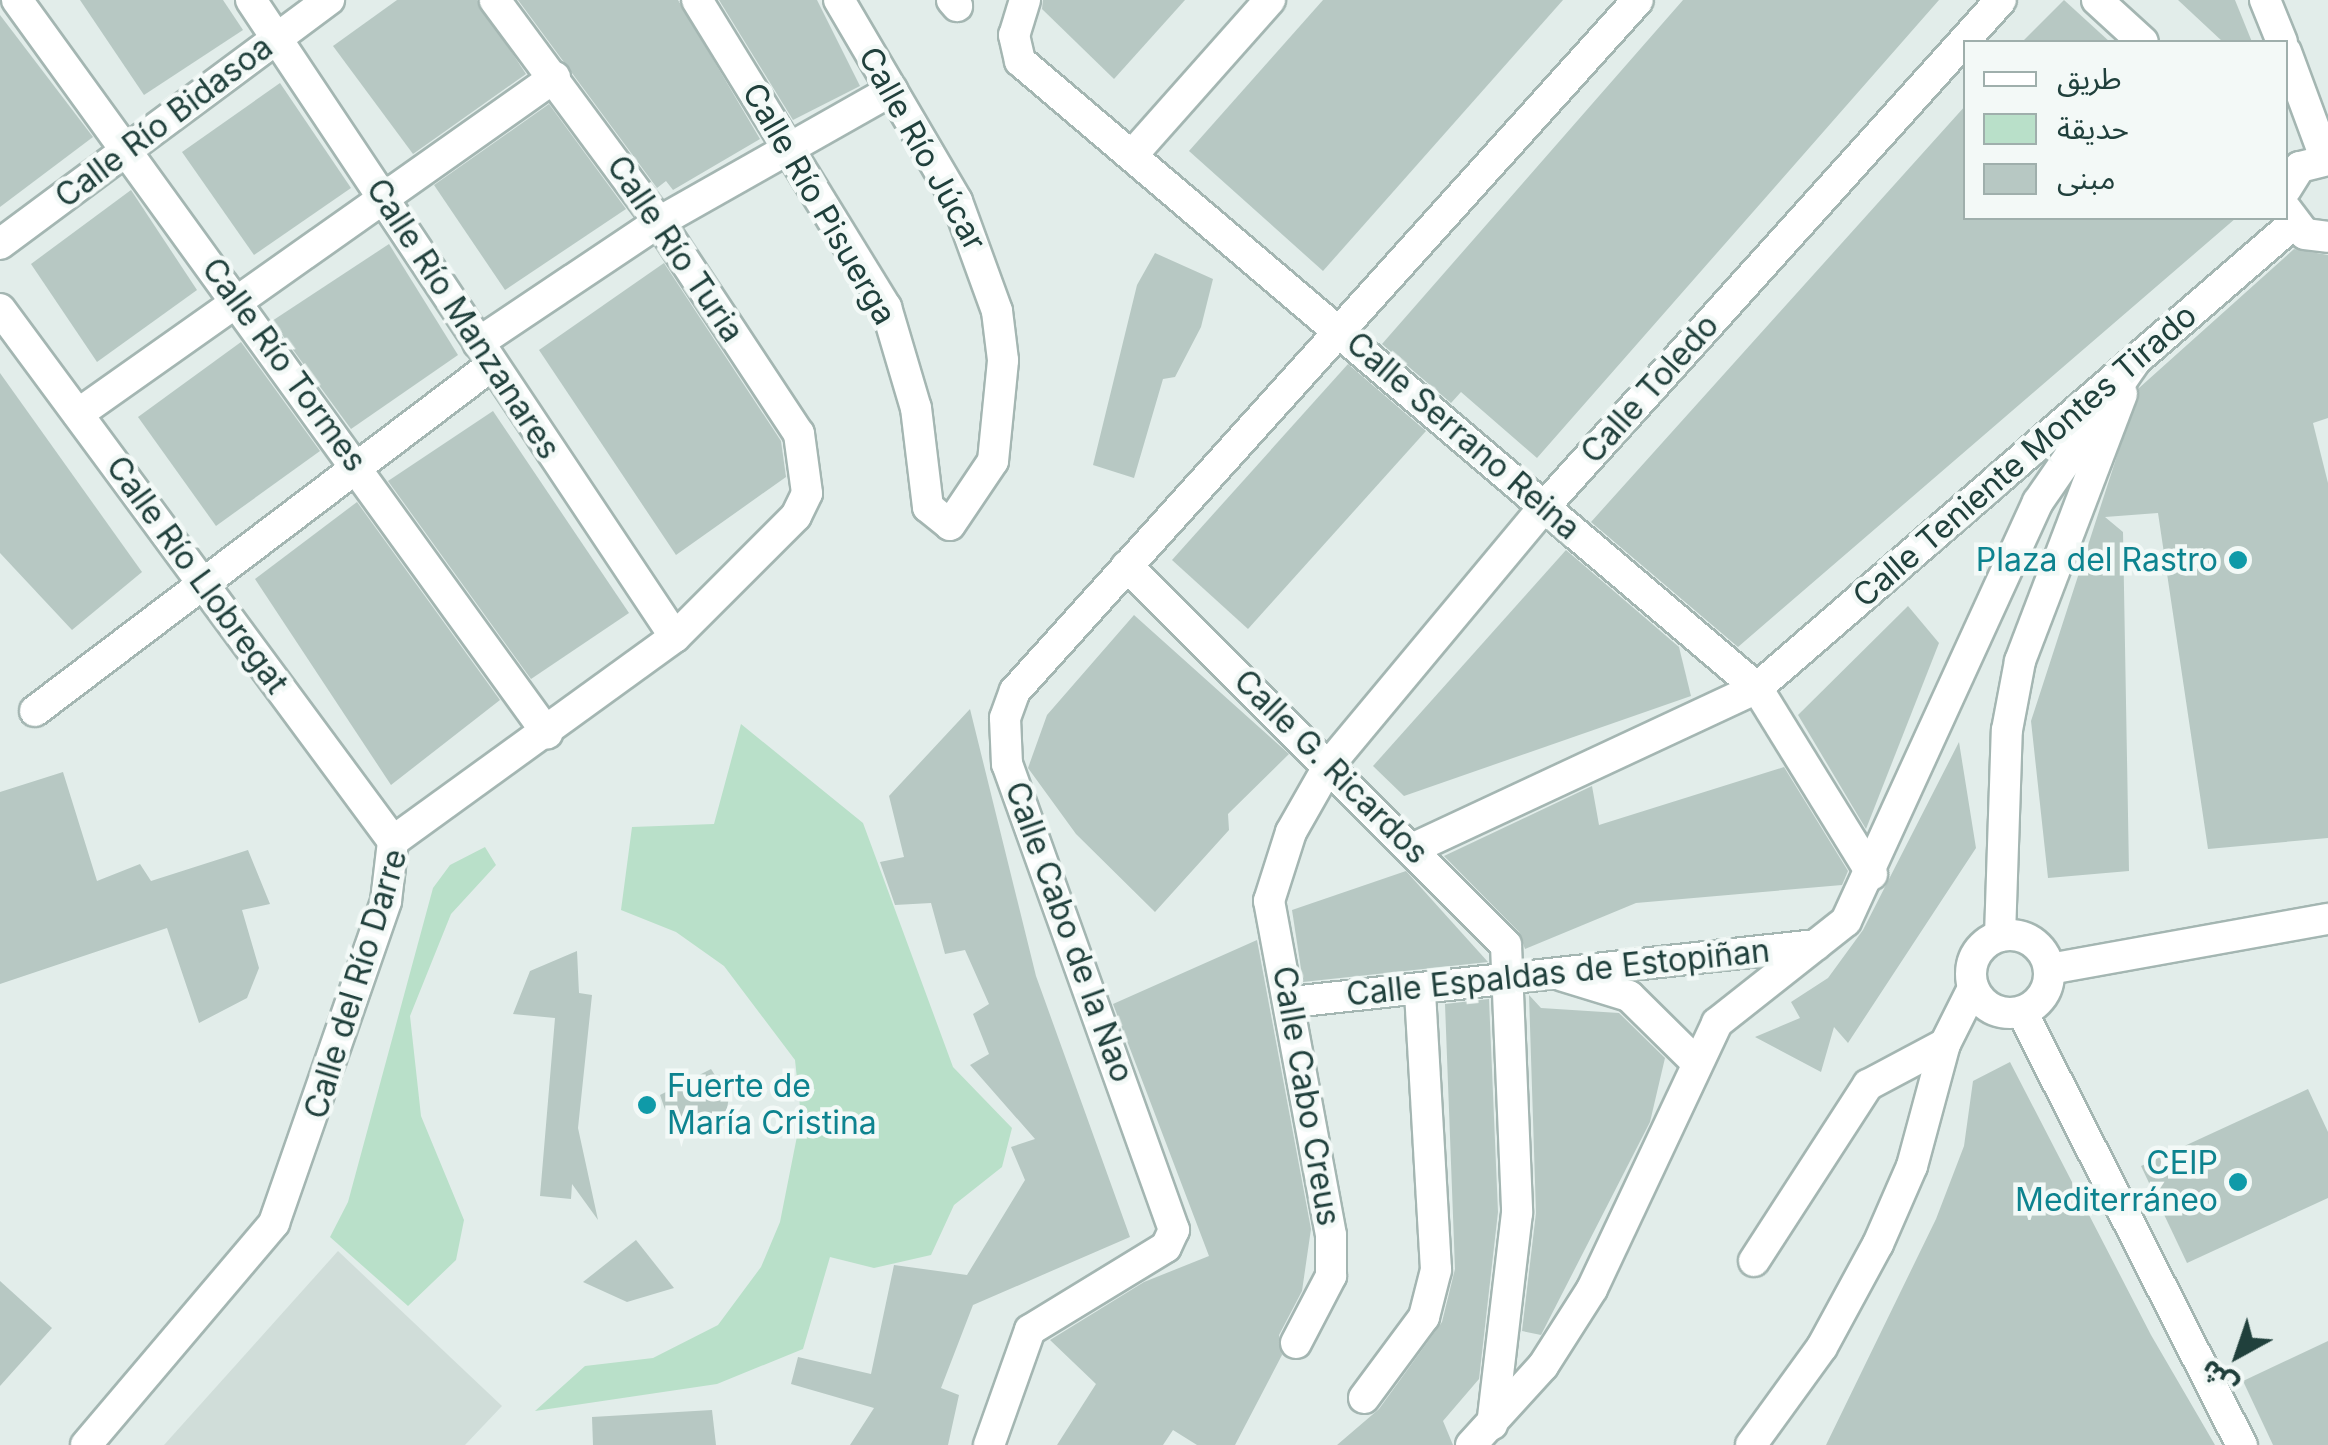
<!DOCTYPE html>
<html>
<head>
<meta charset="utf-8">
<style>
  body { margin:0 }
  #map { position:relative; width:2328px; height:1445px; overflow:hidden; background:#e2edea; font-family:Inter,"Noto Sans Arabic",sans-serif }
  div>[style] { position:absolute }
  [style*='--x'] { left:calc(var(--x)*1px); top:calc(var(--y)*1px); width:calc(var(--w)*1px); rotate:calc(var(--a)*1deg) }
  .built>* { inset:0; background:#d0ddd9 }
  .green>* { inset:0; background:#b9e0c9 }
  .building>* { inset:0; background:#b7c8c3 }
  .roads { filter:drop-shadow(2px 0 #a4b6b2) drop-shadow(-2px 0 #a4b6b2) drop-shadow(0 2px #a4b6b2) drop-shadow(0 -2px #a4b6b2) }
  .street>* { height:30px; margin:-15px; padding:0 15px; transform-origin:15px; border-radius:15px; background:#fff }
  .street>.ring { margin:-15px; padding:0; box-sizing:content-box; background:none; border:30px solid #fff; border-radius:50% }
  .secondary>* { height:30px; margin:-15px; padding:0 15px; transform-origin:15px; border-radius:15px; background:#fff }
  .dots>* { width:28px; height:28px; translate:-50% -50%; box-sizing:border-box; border:5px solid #f3f9f7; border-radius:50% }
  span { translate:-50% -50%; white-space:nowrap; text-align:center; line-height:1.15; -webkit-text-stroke:9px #f3f9f7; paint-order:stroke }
  .street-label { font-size:32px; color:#20403c }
  .culture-label { font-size:32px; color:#0d838f }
  .right { translate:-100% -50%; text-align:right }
  .left { translate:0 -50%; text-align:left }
  .legend { position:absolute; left:1963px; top:40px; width:325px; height:180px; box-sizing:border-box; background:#f3f9f7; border:2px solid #9fafac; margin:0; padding:12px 18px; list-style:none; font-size:30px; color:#20403c }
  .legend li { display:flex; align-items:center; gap:20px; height:50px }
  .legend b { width:50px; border:2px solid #9fafac }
  .north { position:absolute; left:2188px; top:1305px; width:100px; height:100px; -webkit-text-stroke:8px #f3f9f7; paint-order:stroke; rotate:220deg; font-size:28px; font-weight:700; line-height:40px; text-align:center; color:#20403c }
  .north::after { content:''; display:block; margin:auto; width:35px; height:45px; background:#20403c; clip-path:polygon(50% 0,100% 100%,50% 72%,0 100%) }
</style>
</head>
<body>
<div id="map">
  <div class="built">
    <div style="clip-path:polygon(338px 1251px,502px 1406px,465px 1445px,164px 1445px)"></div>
  </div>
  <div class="green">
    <div style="clip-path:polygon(741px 724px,863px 823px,953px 1067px,1012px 1128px,1002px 1167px,954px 1205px,931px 1255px,874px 1268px,830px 1257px,803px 1349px,717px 1384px,535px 1411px,585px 1366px,653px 1358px,718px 1325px,761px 1267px,780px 1222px,801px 1116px,795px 1060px,724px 966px,676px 932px,621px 910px,632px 827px,714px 824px)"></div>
    <div style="clip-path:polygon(485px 847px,496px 865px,451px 914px,410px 1016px,421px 1116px,464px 1220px,456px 1260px,408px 1306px,330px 1237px,348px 1202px,433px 888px,450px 865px)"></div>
  </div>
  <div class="building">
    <div style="clip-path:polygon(80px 0,223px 0,243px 30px,144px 95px)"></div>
    <div style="clip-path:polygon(397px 0,477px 0,526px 74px,413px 154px,333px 46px)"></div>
    <div style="clip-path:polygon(518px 0,678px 0,760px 139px,673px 190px,666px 181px,657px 188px)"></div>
    <div style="clip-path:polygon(719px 0,817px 0,860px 86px,793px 120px)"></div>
    <div style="clip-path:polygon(1043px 0,1185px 0,1114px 79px,1042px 9px)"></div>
    <div style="clip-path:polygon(1323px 0,1563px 0,1323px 271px,1189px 151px)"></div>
    <div style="clip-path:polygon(1683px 0,1939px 0,1537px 458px,1461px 392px,1451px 403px,1382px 344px)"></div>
    <div style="clip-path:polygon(2064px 0,2110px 42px,2022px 42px)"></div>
    <div style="clip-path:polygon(2178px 0,2235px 0,2252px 42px,2223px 42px)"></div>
    <div style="clip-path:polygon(0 15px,93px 137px,0 207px)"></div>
    <div style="clip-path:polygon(280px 83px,351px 188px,254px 255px,182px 152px)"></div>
    <div style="clip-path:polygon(549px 104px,626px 209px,505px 290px,434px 185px)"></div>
    <div style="clip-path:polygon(1966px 105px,1966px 218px,2236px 218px,1738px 647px,1591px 522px)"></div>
    <div style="clip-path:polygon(131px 190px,197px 290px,97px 362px,31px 264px)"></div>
    <div style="clip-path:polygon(389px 244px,458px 355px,351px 429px,272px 321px)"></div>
    <div style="clip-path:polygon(2294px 249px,2328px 255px,2328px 418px,2313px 423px,2328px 483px,2328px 838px,2208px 849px,2158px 513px,2105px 517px,2123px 532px,2129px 871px,2048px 878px,2031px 721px,2139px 388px)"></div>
    <div style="clip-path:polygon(1155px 253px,1213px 279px,1201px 327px,1175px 377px,1163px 379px,1134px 478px,1093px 465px,1137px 285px)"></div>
    <div style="clip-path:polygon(664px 263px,781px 441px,786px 477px,676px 555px,539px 350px)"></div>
    <div style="clip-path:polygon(241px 342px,320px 451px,216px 526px,138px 417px)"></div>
    <div style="clip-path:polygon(1348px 364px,1426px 431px,1248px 629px,1172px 560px)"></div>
    <div style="clip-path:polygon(0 373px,142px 572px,72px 630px,0 553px)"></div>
    <div style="clip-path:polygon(493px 411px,629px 613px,531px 679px,388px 481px)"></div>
    <div style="clip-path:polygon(357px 502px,500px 700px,391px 785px,255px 579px)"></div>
    <div style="clip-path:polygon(1566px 550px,1679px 647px,1691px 696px,1404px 796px,1373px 766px)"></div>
    <div style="clip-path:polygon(1908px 606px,1939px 643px,1866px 829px,1798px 715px)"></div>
    <div style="clip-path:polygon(1134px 615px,1289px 754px,1228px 814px,1229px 830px,1155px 912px,1076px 834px,1028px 768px,1047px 715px)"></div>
    <div style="clip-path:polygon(970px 709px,1036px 976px,1130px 1237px,973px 1305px,941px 1388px,959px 1395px,948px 1445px,850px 1445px,874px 1408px,791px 1384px,798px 1357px,871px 1374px,894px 1265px,967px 1275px,1025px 1180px,1011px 1147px,1035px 1139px,970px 1065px,989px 1054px,973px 1014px,989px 1004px,965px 950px,945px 954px,931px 903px,895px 905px,880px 862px,904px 857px,889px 796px)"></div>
    <div style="clip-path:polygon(1959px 742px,1976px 848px,1848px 1043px,1834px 1027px,1821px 1072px,1755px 1037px,1800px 1018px,1791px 1002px,1828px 978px,1863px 930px)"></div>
    <div style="clip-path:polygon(1784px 767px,1848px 871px,1842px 885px,1636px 903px,1525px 949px,1519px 932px,1444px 856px,1592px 786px,1599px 825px)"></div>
    <div style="clip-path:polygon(63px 772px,97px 881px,140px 864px,151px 881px,248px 850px,270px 904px,242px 910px,259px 968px,247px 998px,199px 1023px,167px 928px,0 984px,0 792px)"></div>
    <div style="clip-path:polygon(1406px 871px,1488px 962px,1303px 982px,1292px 910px)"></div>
    <div style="clip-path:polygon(1257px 940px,1311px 1229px,1302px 1291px,1279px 1335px,1282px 1355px,1235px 1445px,1197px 1445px,1173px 1430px,1163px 1445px,1057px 1445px,1096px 1384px,1050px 1340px,1144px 1282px,1209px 1256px,1113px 1004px)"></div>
    <div style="clip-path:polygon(577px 951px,579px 993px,592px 995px,578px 1128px,598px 1220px,572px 1184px,571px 1199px,540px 1196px,555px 1018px,513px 1014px,530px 971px)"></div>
    <div style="clip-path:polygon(1529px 995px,1541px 1008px,1619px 1013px,1665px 1058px,1650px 1122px,1541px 1335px,1522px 1331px,1536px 1213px)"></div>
    <div style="clip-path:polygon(1489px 999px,1498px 1212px,1479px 1379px,1443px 1421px,1453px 1445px,1337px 1445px,1379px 1409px,1442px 1322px,1455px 1269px,1445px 1004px)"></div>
    <div style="clip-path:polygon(2010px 1062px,2151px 1335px,2215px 1445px,1826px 1445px,1936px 1219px,1964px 1146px,1973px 1081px)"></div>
    <div style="clip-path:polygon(711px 1069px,729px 1097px,724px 1126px,670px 1124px,660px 1095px)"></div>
    <div style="clip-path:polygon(2308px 1089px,2328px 1132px,2328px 1198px,2187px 1263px,2141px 1166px)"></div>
    <div style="clip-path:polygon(636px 1240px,674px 1288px,627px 1302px,583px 1282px)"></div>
    <div style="clip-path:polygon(0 1281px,52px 1328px,0 1386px)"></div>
    <div style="clip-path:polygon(2328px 1341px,2328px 1445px,2273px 1445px,2243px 1381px)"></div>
    <div style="clip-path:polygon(712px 1410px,716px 1445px,593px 1445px,592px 1417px)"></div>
  </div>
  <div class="roads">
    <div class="street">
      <div style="--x:17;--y:0;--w:905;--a:54.13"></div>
      <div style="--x:251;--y:0;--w:765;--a:56.35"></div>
      <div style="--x:697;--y:0;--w:361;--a:58.4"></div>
      <div style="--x:886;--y:307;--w:105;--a:73.5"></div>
      <div style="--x:916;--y:408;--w:100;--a:83.1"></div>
      <div style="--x:928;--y:507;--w:28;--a:39"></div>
      <div style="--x:950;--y:525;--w:77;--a:-56.1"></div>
      <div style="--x:993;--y:461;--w:101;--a:-84.3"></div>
      <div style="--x:1003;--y:360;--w:49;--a:-97"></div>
      <div style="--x:997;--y:311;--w:117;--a:-110"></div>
      <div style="--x:957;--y:201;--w:233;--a:-120.4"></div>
      <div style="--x:952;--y:0;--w:8;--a:50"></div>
      <div style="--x:1025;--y:0;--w:37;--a:107"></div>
      <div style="--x:1014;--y:35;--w:27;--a:77"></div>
      <div style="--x:1020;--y:61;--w:968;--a:40.39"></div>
      <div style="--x:1757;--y:688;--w:219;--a:58.3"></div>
      <div style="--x:2097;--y:0;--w:62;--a:42.4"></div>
      <div style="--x:1134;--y:153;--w:205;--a:-48.4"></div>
      <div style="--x:0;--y:244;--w:410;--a:-36.6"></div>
      <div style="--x:0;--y:309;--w:661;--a:53.55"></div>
      <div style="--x:478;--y:343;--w:218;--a:-33.8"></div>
      <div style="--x:659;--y:222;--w:268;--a:-29.5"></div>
      <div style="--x:78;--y:414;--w:584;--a:-35.24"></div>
      <div style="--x:1127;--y:566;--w:536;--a:45"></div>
      <div style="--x:1506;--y:945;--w:268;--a:87.6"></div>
      <div style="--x:1517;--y:1213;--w:213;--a:96.7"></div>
      <div style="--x:35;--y:711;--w:573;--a:-37.13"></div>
      <div style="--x:393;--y:841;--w:348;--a:-35.9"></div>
      <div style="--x:675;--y:637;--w:171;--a:-45"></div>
      <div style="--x:796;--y:516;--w:25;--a:-64"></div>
      <div style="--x:807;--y:493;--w:60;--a:-97.7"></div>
      <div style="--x:799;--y:434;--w:254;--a:-123.4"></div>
      <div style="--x:659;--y:222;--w:276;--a:-126.5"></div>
      <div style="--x:1414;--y:848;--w:378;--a:-25"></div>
      <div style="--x:1757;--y:688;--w:709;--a:-40.88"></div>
      <div class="ring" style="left:1971px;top:935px;width:48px;height:48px"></div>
      <div style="--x:2000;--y:936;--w:206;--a:-88.1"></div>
      <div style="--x:2007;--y:730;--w:70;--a:-79.3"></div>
      <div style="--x:2020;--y:661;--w:286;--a:-69.1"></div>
      <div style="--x:2049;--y:969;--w:283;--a:-10.2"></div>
      <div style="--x:1563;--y:976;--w:69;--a:16.9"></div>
      <div style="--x:1629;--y:996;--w:91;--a:44.6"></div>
      <div style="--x:1292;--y:1002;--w:527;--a:-6.21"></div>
      <div style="--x:2022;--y:1012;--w:486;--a:63.1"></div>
      <div style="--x:1754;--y:1261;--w:210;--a:-57.1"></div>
      <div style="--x:1868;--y:1085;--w:87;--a:-28"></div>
      <div style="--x:1296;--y:1343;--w:76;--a:-62.4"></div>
      <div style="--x:1331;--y:1276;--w:41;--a:-90"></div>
      <div style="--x:1331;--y:1235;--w:340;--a:-100.5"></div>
      <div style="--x:1269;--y:901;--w:72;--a:-72.3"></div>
      <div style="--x:1291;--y:832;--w:77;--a:-60.4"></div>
      <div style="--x:1329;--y:765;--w:337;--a:-50.2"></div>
      <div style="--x:1545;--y:506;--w:681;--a:-47.98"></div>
      <div style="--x:1364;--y:1398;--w:101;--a:-53.5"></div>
      <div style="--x:1424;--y:1317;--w:49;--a:-75.7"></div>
      <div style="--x:1436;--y:1270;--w:281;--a:-93.3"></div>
      <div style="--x:86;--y:1445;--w:291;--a:-49.7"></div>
      <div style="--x:274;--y:1223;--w:341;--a:-70.8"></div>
      <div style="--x:386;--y:901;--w:60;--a:-83.3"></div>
      <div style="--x:989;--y:1445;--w:122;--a:-70.4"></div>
      <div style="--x:1030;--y:1330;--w:159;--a:-31.4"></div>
      <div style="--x:1166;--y:1247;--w:19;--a:-65"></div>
      <div style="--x:1174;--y:1230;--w:495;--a:-109.7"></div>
      <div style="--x:1007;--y:764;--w:46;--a:-92.5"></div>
      <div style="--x:1005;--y:718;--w:29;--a:-70"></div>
      <div style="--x:1015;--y:691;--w:930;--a:-47.96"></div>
      <div style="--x:1471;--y:1445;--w:107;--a:-47.7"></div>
      <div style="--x:1543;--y:1366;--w:91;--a:-57.5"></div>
      <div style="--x:1592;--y:1289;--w:294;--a:-64.8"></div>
      <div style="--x:1717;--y:1023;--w:164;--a:-38.3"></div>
      <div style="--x:1846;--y:921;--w:461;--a:-65.4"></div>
      <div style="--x:2038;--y:502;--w:169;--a:-55.4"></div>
      <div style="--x:1751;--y:1445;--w:121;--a:-54.1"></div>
      <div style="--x:1822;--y:1347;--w:117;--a:-61.5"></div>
      <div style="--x:1878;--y:1244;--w:85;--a:-66.4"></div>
      <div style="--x:1912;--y:1166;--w:126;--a:-74.9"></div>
      <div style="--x:1945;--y:1044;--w:63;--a:-63.4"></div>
    </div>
    <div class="secondary">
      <div style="--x:2265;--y:0;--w:45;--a:68"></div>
      <div style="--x:2286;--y:52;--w:115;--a:69.7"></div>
      <div style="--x:2286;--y:189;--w:26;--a:-58"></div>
      <div style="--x:2300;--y:167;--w:29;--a:-14"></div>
      <div style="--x:2286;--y:209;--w:31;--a:53"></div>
      <div style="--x:2305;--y:234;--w:23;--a:7"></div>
    </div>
  </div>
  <div class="dots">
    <div style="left:2238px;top:560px;background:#0f9aa8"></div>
    <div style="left:647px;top:1105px;background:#0f9aa8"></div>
    <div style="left:2238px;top:1182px;background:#0f9aa8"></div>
  </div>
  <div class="street-label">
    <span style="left:164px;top:122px;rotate:-37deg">Calle Río Bidasoa</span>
    <span style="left:922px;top:149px;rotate:61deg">Calle Río Júcar</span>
    <span style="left:819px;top:204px;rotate:60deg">Calle Río Pisuerga</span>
    <span style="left:675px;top:249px;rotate:56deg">Calle Río Turia</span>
    <span style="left:463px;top:319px;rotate:57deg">Calle Río Manzanares</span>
    <span style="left:284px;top:365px;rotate:54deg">Calle Río Tormes</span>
    <span style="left:1650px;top:389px;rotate:-48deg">Calle Toledo</span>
    <span style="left:1463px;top:436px;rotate:41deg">Calle Serrano Reina</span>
    <span style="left:2025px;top:456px;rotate:-41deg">Calle Teniente Montes Tirado</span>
    <span style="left:197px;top:575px;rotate:54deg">Calle Río Llobregat</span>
    <span style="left:1331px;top:767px;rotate:45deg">Calle G. Ricardos</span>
    <span style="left:1069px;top:932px;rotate:70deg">Calle Cabo de la Nao</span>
    <span style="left:1558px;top:973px;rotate:-6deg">Calle Espaldas de Estopiñan</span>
    <span style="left:356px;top:984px;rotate:-73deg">Calle del Río Darre</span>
    <span style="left:1306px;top:1096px;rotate:80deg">Calle Cabo Creus</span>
  </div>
  <div class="culture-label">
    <span class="right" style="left:2218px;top:560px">Plaza del Rastro</span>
    <span class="left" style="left:667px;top:1105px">Fuerte de<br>María Cristina</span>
    <span class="right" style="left:2218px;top:1182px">CEIP<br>Mediterráneo</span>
  </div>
  <ul class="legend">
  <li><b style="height:12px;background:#fff"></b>طريق</li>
  <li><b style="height:28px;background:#b9e0c9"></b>حديقة</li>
  <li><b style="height:28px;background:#b7c8c3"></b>مبنى</li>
  </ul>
  <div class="north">ش</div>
</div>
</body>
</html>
